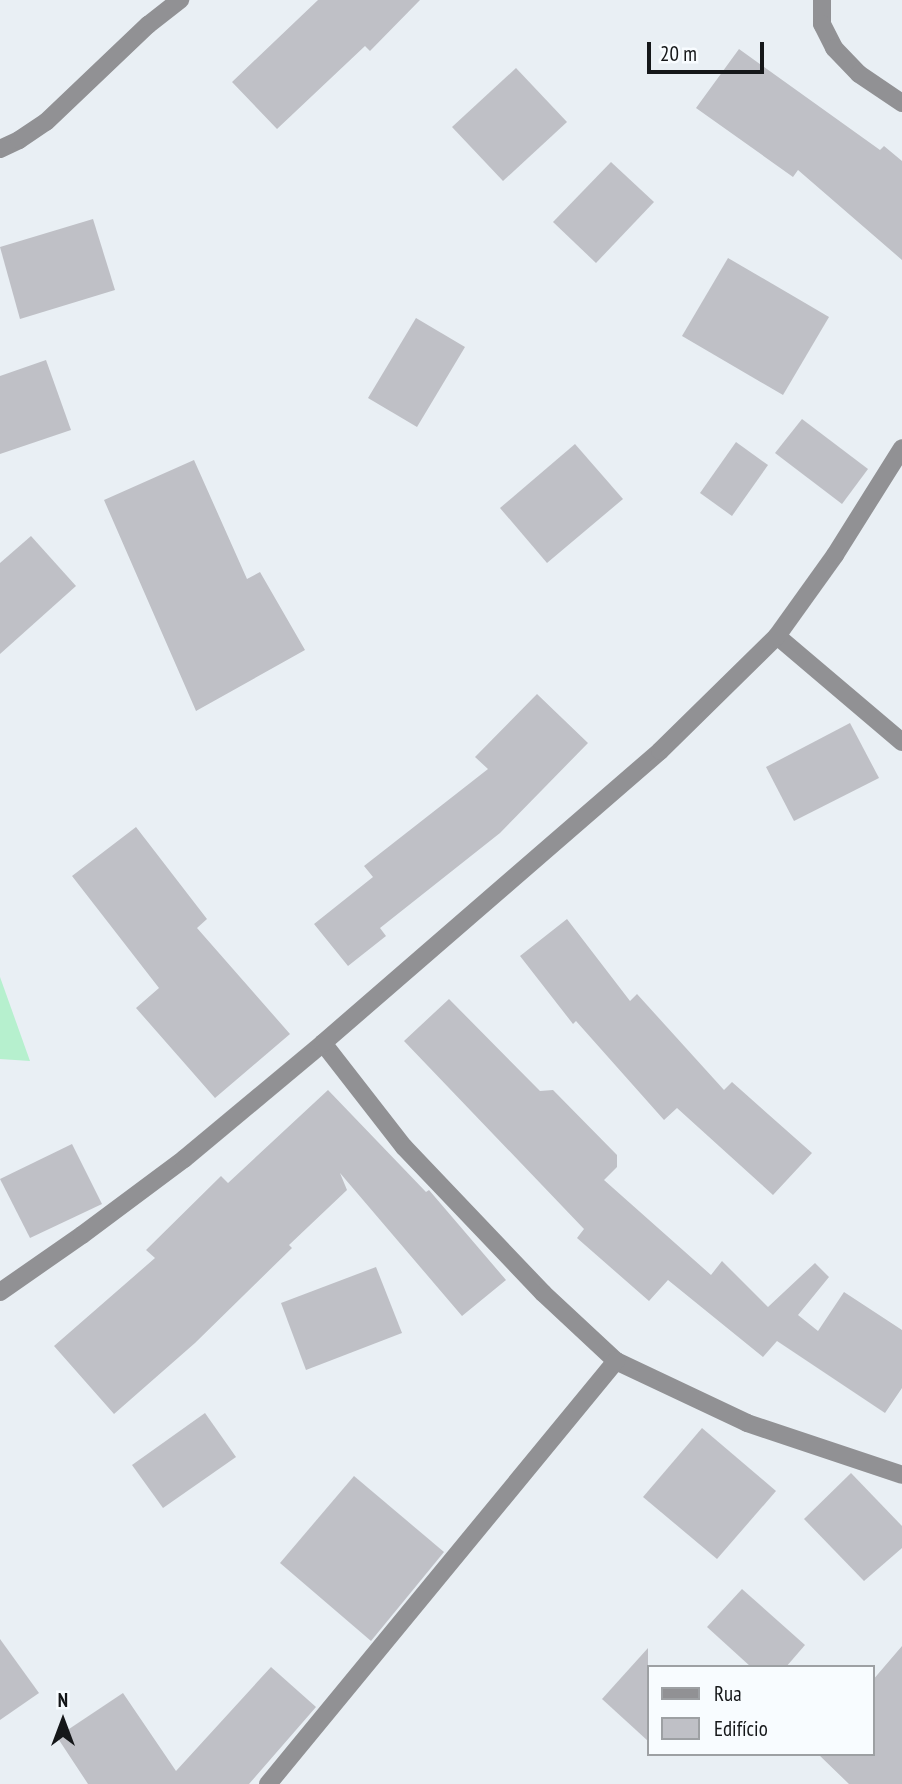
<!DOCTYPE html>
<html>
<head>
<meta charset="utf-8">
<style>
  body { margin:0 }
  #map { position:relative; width:902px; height:1784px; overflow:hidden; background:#e9eff4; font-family:"PT Sans Narrow",sans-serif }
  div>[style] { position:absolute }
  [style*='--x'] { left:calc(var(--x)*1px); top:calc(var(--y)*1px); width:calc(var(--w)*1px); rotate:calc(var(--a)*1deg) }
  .green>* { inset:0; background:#b6f0ce }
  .building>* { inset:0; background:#bfc0c6 }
  .street>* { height:18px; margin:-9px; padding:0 9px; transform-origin:9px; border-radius:9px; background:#919194 }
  span { translate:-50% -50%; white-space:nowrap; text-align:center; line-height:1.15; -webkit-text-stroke:7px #f8fcff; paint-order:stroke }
  .legend { position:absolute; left:647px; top:1665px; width:228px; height:91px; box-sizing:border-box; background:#f8fcff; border:2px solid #9da0a3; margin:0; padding:9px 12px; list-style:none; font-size:21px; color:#151719 }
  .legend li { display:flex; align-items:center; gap:14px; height:35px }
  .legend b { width:35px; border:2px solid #9da0a3 }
  .north { position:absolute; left:28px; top:1686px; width:70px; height:70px; -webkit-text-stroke:5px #f8fcff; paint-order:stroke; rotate:0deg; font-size:19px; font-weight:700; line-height:28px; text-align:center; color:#151719 }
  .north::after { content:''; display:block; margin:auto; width:24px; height:32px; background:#151719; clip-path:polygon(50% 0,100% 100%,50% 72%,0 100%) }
  .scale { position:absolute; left:647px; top:42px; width:117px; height:32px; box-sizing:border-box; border:4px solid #151719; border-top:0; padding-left:9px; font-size:21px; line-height:24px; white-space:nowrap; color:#151719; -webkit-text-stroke:5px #f8fcff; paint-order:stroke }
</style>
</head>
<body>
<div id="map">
  <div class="green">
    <div style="clip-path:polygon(0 977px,30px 1061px,0 1059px)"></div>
  </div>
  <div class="building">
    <div style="clip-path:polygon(318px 0,420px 0,370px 51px,365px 46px,277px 129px,232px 82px)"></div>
    <div style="clip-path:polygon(739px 49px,880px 150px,884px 146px,902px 161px,902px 260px,798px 170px,793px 177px,696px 108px)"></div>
    <div style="clip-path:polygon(516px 68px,567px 122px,503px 181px,452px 127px)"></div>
    <div style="clip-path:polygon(611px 162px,654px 202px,596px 263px,553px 222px)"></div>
    <div style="clip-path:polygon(93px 219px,115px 290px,20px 319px,0 247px)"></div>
    <div style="clip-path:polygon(728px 258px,829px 317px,783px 395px,682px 336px)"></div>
    <div style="clip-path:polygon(416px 318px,465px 347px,417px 427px,368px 398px)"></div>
    <div style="clip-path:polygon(46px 360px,71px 430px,0 454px,0 376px)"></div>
    <div style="clip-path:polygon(802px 419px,868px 469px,842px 504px,775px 453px)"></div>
    <div style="clip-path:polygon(736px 442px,768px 465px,732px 516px,700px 493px)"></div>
    <div style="clip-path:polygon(575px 444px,623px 499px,547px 563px,500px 508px)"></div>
    <div style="clip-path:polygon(194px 460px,247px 579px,260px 572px,305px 650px,196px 711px,104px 500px)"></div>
    <div style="clip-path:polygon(31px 536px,76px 586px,0 654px,0 563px)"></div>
    <div style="clip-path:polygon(537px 694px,588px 743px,500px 833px,380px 928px,386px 936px,348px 966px,314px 924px,373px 877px,364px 866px,488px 769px,475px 757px)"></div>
    <div style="clip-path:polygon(850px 723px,879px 778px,794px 821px,766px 767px)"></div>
    <div style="clip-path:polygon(136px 827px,207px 919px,197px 928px,290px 1034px,215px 1098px,136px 1008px,159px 988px,72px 876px)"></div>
    <div style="clip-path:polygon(567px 919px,630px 1001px,637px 994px,724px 1090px,732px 1082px,812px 1153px,773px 1195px,677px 1108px,664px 1120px,576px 1021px,573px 1024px,520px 956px)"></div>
    <div style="clip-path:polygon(449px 999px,540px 1091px,553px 1090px,617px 1155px,617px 1167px,604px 1180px,711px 1275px,722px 1261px,768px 1307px,815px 1263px,829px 1277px,798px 1315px,818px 1331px,844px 1292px,902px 1330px,902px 1388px,885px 1413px,777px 1341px,763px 1357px,668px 1280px,649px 1301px,577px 1238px,584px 1229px,404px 1041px)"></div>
    <div style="clip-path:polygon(328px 1090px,426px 1192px,429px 1190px,506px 1280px,462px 1316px,340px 1173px,347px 1190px,289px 1245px,292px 1248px,195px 1343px,114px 1414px,54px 1346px,155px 1258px,146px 1250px,221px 1176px,228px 1183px)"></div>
    <div style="clip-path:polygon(72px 1144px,102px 1204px,30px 1238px,0 1179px)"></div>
    <div style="clip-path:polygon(376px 1267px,402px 1333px,306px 1370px,281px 1303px)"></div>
    <div style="clip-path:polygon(205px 1413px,236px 1457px,163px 1508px,132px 1465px)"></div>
    <div style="clip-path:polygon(702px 1428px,776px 1491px,717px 1559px,643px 1497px)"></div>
    <div style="clip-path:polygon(851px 1473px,902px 1526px,902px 1548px,864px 1581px,804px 1519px)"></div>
    <div style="clip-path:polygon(354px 1476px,444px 1552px,371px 1641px,280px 1563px)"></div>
    <div style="clip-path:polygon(742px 1589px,805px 1645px,786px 1667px,751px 1667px,707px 1627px)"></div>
    <div style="clip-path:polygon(0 1639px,39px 1693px,0 1720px)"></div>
    <div style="clip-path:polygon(902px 1646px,902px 1784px,849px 1784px,818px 1754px,872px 1754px,872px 1681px)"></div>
    <div style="clip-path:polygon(648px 1648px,648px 1741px,602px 1699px)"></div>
    <div style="clip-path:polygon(271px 1667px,316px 1707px,249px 1784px,88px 1784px,57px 1737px,123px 1693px,176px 1771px)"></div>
  </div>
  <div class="street">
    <div style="--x:822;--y:0;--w:24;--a:90"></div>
    <div style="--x:822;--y:24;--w:27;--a:63"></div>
    <div style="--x:834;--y:48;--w:36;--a:46"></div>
    <div style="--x:859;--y:74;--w:52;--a:34"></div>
    <div style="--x:0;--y:149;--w:21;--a:-25"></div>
    <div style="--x:19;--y:140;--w:32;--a:-34"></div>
    <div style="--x:46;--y:122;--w:141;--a:-43.6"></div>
    <div style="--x:148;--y:25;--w:41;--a:-38"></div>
    <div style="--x:777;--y:636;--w:164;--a:40.3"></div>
    <div style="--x:323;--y:1043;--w:132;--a:52.1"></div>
    <div style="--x:404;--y:1147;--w:202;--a:46.4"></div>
    <div style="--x:543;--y:1293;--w:100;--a:43"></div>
    <div style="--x:616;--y:1361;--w:145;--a:25.3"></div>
    <div style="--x:747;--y:1423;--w:163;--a:18.5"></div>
    <div style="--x:0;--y:1292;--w:100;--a:-34.8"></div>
    <div style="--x:82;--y:1235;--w:127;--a:-36.7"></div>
    <div style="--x:184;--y:1159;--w:181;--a:-39.8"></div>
    <div style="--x:323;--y:1043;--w:446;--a:-40.9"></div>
    <div style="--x:660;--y:751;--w:164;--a:-44.5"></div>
    <div style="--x:777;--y:636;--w:100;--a:-54.4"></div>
    <div style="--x:835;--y:555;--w:126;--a:-57.9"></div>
    <div style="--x:268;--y:1784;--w:548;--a:-50.56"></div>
  </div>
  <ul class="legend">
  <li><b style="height:9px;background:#919194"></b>Rua</li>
  <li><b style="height:19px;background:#bfc0c6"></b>Edifício</li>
  </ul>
  <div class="north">N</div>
  <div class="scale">20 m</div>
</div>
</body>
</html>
